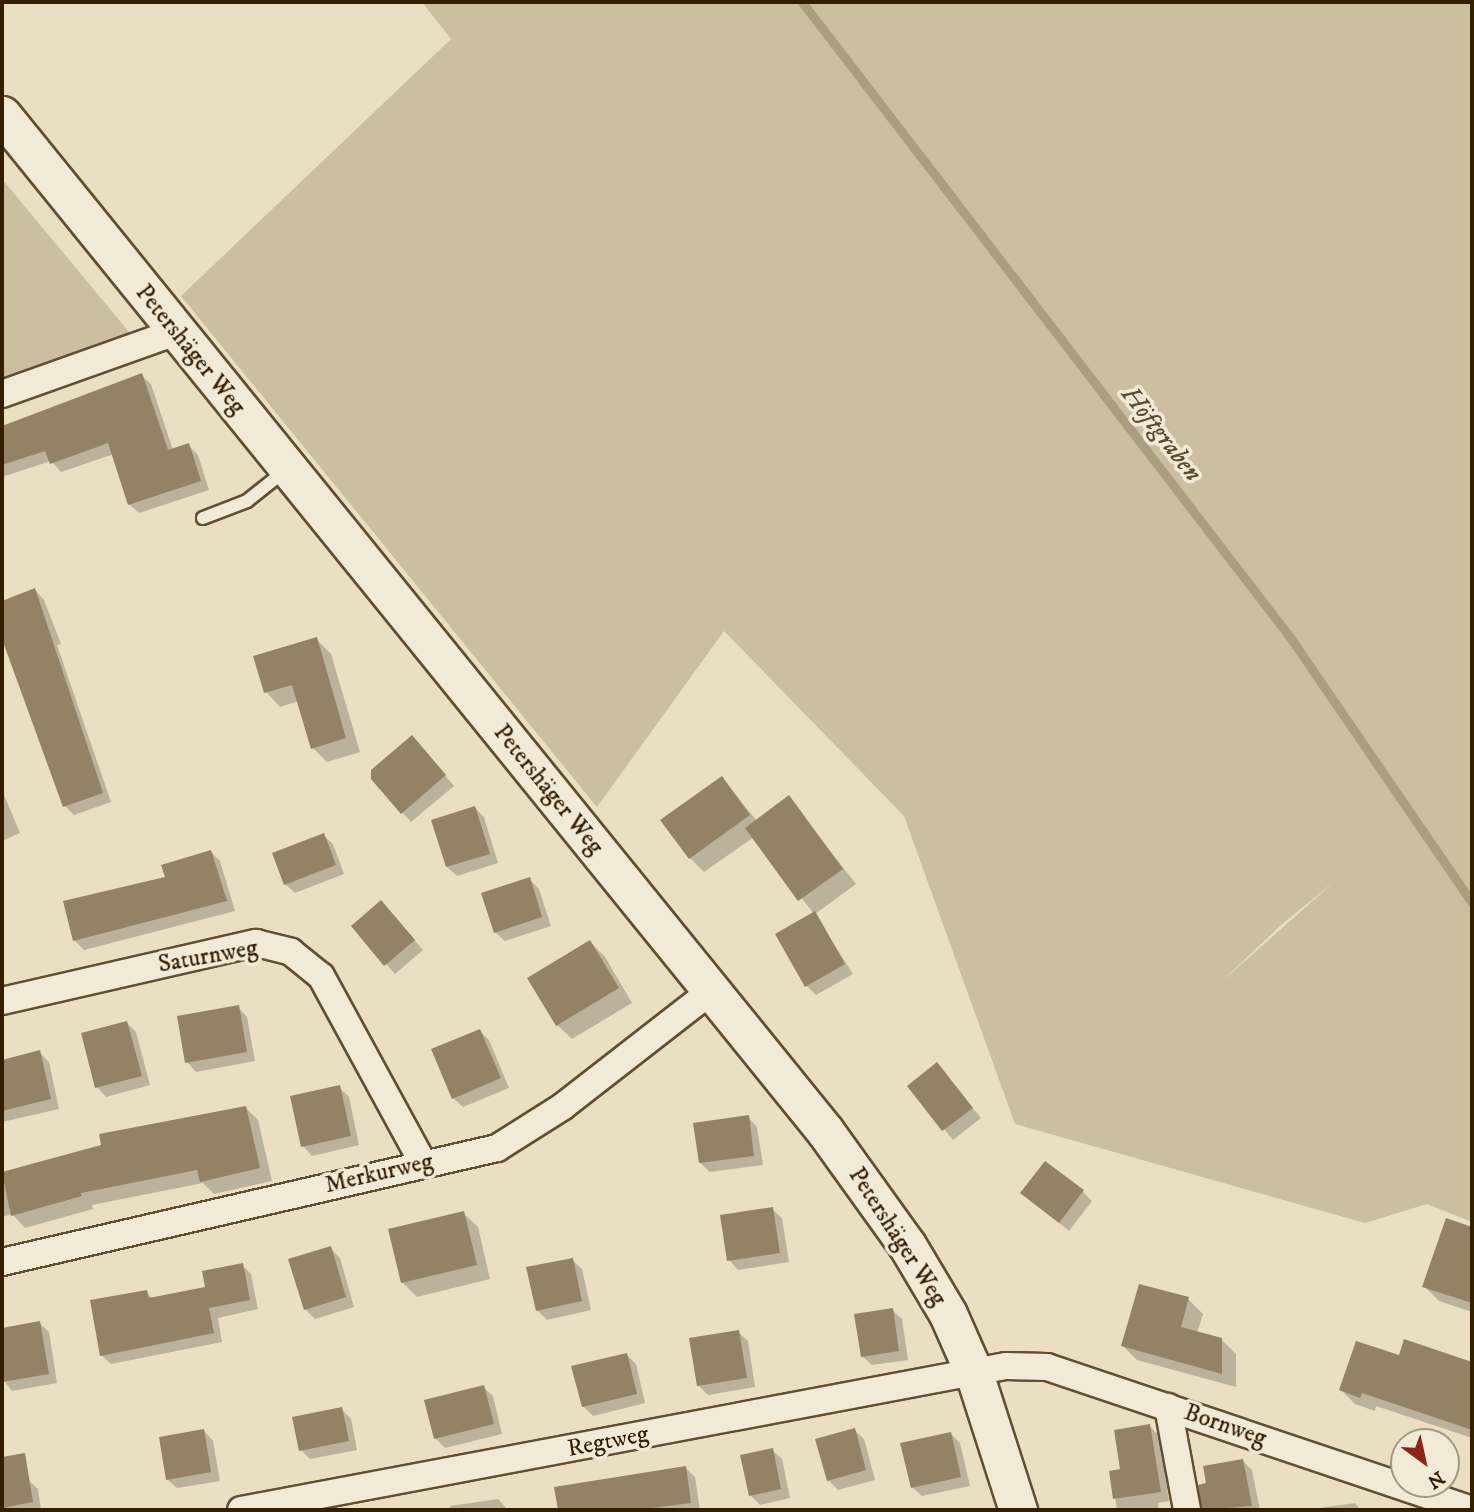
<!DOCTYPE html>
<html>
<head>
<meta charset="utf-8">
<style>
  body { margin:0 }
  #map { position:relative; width:1474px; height:1512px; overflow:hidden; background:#eadfc2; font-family:"IM FELL DW Pica",serif }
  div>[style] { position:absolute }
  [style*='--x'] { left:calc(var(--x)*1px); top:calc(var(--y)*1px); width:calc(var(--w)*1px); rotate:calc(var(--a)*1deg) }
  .green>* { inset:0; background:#cbbea1 }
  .shadow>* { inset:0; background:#0003 }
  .stream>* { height:9px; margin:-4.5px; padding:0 4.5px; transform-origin:4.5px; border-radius:4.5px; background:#ac9d80 }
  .building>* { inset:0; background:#938265 }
  .roads { filter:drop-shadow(2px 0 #624e30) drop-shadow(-2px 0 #624e30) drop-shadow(0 2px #624e30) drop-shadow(0 -2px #624e30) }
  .lane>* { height:12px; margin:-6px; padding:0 6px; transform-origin:6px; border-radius:6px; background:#f1ead7 }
  .street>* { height:26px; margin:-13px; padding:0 13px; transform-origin:13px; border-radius:13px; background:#f1ead7 }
  .secondary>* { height:37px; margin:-18.5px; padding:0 18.5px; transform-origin:18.5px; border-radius:18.5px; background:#f1ead7 }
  span { translate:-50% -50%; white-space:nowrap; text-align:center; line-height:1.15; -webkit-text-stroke:7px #f1ead7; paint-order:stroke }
  .street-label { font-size:24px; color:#341e00 }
  .water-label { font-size:26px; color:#5e4a2d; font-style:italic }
  .frame { position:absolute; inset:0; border:4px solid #341e00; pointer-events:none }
  .north { position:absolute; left:1390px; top:1428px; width:70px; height:70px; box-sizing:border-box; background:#f1ead7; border:2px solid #a59881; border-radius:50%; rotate:147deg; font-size:19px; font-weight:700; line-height:28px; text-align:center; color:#341e00 }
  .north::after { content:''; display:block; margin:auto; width:24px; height:32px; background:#8f2418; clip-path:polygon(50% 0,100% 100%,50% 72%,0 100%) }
</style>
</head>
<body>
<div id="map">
  <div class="green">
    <div style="clip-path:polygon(evenodd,422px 2px,1472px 2px,1472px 1222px,1427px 1204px,1365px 1223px,1015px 1124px,904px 816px,724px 631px,597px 807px,181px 296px,451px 39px,422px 2px,1335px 881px,1220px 983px,1281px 925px,1335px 881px)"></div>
    <div style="clip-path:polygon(2px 179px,134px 338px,2px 385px)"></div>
  </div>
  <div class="shadow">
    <div style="clip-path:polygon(141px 375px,151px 384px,173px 450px,188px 445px,198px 455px,209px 490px,139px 513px,129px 504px,114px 454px,61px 472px,51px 461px,2px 477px,2px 427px)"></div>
    <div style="clip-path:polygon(35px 590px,44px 600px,61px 644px,57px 645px,111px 802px,74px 815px,65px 806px,2px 635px,2px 603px)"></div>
    <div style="clip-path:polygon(316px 639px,331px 654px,360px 752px,327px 762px,313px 748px,299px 701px,280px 707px,266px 692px)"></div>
    <div style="clip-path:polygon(422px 747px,454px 786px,411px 822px,402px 812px)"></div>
    <div style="clip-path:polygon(722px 778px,757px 821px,789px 798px,856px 884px,815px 914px,853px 974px,816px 995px,807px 986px,814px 914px,754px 837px,704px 872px,690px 858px)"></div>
    <div style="clip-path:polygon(2px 790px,20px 833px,2px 841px)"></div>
    <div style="clip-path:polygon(475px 808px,484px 817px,498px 863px,457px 876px,447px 867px)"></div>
    <div style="clip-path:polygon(323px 835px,333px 844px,344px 874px,295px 893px,285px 884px)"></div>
    <div style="clip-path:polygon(211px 852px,220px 861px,235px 911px,84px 950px,75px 941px,65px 903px,167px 878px)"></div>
    <div style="clip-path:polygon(529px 879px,539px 889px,551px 926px,505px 941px,495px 932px)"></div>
    <div style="clip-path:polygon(391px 912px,423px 950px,395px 974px,386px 964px)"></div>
    <div style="clip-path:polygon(590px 942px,605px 957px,632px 1003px,572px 1039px,557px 1025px)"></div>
    <div style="clip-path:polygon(238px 1007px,247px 1017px,255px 1061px,196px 1072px,187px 1062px)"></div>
    <div style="clip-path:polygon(127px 1023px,136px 1032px,150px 1085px,106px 1097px,97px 1087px)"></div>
    <div style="clip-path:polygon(480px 1031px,489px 1040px,509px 1088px,463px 1107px,453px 1098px)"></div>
    <div style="clip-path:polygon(39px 1052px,49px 1062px,59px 1109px,2px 1122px,2px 1061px)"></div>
    <div style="clip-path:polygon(937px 1065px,981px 1118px,953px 1140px,909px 1086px)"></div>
    <div style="clip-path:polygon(339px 1087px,349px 1097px,359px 1145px,312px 1156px,303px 1146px)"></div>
    <div style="clip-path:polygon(246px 1108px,258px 1120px,272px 1181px,214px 1194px,203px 1183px,92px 1205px,93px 1209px,25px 1228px,12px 1214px,2px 1217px,2px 1174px)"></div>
    <div style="clip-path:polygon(748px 1117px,757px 1127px,763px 1165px,710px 1172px,700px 1163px)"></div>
    <div style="clip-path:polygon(1083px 1192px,1092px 1201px,1069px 1231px,1022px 1193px)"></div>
    <div style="clip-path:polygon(772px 1209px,782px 1218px,789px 1262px,738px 1270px,729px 1260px)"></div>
    <div style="clip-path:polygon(463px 1213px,478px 1227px,490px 1279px,417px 1297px,402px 1282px)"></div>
    <div style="clip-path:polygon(1447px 1220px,1472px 1228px,1472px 1312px,1439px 1301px,1424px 1286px)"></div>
    <div style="clip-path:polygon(330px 1248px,340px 1258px,354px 1307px,315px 1319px,305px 1309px)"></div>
    <div style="clip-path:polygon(572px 1260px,582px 1269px,591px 1310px,547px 1320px,537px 1310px)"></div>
    <div style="clip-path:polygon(242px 1265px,251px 1274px,258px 1309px,218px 1318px,222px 1342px,111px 1364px,101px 1355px,146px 1292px,153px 1299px,207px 1288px)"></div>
    <div style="clip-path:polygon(1188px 1299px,1203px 1314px,1197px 1333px,1222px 1340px,1236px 1354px,1236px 1387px,1137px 1360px,1123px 1346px)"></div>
    <div style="clip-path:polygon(892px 1310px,902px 1319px,908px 1360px,872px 1365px,862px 1356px)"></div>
    <div style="clip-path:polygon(39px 1323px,49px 1332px,57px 1383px,12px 1391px,2px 1378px,2px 1330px)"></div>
    <div style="clip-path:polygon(738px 1332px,748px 1341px,755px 1387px,708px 1395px,698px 1385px)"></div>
    <div style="clip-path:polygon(1405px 1341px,1472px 1364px,1472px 1438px,1376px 1406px,1375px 1411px,1355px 1404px,1341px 1390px,1400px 1358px)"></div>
    <div style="clip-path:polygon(626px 1354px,636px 1364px,645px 1403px,593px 1416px,583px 1406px)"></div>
    <div style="clip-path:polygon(483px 1387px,493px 1396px,502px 1434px,445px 1448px,435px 1438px)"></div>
    <div style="clip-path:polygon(341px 1409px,351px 1419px,357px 1450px,310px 1459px,301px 1450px)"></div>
    <div style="clip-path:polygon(1149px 1426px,1159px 1435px,1169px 1501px,1158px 1503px,1159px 1510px,1117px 1510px,1111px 1472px,1122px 1471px)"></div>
    <div style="clip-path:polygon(854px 1430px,864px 1439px,875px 1480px,838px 1490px,828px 1480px)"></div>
    <div style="clip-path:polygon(204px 1431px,213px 1441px,220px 1481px,177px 1488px,167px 1479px)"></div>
    <div style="clip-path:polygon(950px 1433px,960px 1443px,970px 1486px,922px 1496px,912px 1487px)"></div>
    <div style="clip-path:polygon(772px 1450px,782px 1459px,790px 1498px,760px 1505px,750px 1495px)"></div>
    <div style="clip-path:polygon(1243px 1461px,1252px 1470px,1260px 1510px,1204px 1510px,1200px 1486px)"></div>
    <div style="clip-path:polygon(686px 1468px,695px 1477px,700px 1510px,560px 1510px,556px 1488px)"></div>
    <div style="clip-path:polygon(28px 1480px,38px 1489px,41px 1510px,2px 1510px,2px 1486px)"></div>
    <div style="clip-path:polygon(498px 1499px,508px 1510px,450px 1510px,450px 1506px)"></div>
    <div style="clip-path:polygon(1355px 1503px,1361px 1510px,1319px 1510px,1319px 1508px)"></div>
  </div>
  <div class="stream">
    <div style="--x:802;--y:2;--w:804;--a:52.47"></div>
    <div style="--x:1292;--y:640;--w:319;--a:55.6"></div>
  </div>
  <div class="building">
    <div style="clip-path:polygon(142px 373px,168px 450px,189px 443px,201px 481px,128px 505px,108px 443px,50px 464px,45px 451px,2px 465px,2px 426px)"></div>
    <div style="clip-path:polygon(35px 588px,103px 793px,63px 807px,2px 639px,2px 601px)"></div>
    <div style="clip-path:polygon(317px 637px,346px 738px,311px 749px,292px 685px,264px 693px,253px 656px)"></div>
    <div style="clip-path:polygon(412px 735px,446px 775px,401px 814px,371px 779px,371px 770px)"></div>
    <div style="clip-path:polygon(722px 776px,750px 815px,689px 859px,660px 820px)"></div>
    <div style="clip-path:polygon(789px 795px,843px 869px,798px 901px,745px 828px)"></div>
    <div style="clip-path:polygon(475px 806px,490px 854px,446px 867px,431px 820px)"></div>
    <div style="clip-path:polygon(324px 833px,336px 865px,284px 885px,272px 853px)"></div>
    <div style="clip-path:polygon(211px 850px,227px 901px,73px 941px,63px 901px,165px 877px,161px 865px)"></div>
    <div style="clip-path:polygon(530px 877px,542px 917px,494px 933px,481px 893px)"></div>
    <div style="clip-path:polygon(381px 900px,415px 940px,384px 966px,351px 926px)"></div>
    <div style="clip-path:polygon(815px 911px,845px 964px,805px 987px,775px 934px)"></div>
    <div style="clip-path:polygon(590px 940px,619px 988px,556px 1026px,527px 978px)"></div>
    <div style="clip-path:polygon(239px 1005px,247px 1052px,185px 1063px,177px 1016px)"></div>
    <div style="clip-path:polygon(127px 1021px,142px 1076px,95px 1088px,81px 1033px)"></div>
    <div style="clip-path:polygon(480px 1029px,501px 1078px,452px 1099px,431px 1049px)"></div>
    <div style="clip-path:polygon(40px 1050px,51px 1099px,2px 1111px,2px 1060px)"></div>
    <div style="clip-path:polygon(937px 1062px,973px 1108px,942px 1131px,907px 1086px)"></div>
    <div style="clip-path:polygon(340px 1085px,351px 1136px,301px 1147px,290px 1096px)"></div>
    <div style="clip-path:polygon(246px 1106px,260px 1168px,200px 1182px,197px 1170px,81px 1193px,82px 1196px,11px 1216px,2px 1172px,101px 1145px,99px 1134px)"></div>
    <div style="clip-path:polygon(749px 1115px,754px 1156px,699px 1163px,693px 1123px)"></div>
    <div style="clip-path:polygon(1045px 1161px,1084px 1190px,1059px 1223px,1020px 1193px)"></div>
    <div style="clip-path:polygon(773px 1207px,780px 1253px,727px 1261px,720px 1215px)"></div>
    <div style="clip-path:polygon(464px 1211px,477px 1265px,401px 1283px,388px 1229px)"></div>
    <div style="clip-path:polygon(1446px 1218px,1472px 1227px,1472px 1303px,1422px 1287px)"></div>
    <div style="clip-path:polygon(331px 1246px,346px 1297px,304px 1310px,288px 1259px)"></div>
    <div style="clip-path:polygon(573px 1258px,582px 1301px,536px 1311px,526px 1267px)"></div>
    <div style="clip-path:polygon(243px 1263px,250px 1300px,209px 1308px,214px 1333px,100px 1356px,90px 1300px,147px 1290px,149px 1298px,205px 1287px,202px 1271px)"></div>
    <div style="clip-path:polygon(1139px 1284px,1189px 1297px,1181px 1327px,1222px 1338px,1222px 1374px,1121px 1346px)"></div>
    <div style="clip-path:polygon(893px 1308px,899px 1351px,861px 1357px,854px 1314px)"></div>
    <div style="clip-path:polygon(40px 1321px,49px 1374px,2px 1382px,2px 1328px)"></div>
    <div style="clip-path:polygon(739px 1330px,747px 1378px,697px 1386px,689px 1338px)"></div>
    <div style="clip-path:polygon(1404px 1339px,1472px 1362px,1472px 1430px,1362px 1393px,1360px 1398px,1339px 1390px,1356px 1341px,1399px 1355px)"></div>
    <div style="clip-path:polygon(627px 1353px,637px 1394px,582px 1407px,571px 1366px)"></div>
    <div style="clip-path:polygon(484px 1385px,494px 1424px,434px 1439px,424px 1400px)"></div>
    <div style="clip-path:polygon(342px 1407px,349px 1441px,299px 1451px,292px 1417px)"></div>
    <div style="clip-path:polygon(1150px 1424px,1161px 1492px,1113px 1499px,1109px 1471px,1120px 1469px,1114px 1430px)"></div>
    <div style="clip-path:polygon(855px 1428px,866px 1470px,827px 1481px,815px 1439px)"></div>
    <div style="clip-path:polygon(204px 1429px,211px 1472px,166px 1480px,159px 1437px)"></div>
    <div style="clip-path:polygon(951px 1432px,961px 1477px,911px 1488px,900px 1443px)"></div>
    <div style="clip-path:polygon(773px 1448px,781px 1489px,749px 1496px,740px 1455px)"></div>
    <div style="clip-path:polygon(25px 1453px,33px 1502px,2px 1508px,2px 1457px)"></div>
    <div style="clip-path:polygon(1243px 1459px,1252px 1506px,1202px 1510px,1198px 1485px,1206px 1483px,1203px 1466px)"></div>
    <div style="clip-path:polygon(686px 1466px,691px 1503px,637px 1510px,558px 1510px,554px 1487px)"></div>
  </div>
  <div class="roads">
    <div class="lane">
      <div style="--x:203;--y:518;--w:47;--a:-21.1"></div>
      <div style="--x:247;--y:501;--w:50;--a:-38.5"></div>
    </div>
    <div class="street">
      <div style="--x:2;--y:394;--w:185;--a:-19.6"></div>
      <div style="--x:2;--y:1001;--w:261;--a:-12.9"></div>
      <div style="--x:256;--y:943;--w:36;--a:14"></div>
      <div style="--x:291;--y:952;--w:38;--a:39"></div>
      <div style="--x:321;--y:976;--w:213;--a:61.4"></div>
      <div style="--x:2;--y:1262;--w:508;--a:-12.97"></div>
      <div style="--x:497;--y:1148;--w:77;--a:-32.2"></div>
      <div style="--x:562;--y:1107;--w:189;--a:-37.9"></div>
      <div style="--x:1168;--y:1407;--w:105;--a:79.5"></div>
      <div style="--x:241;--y:1510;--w:778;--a:-10.66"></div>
      <div style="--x:1006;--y:1366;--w:41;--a:1.4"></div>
      <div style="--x:1047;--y:1367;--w:448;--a:18.6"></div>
    </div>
    <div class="secondary">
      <div style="--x:2;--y:115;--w:1308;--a:50.99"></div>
      <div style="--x:825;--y:1131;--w:140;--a:54.3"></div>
      <div style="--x:907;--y:1245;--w:80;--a:59.3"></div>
      <div style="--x:948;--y:1314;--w:64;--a:66.2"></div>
      <div style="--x:974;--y:1373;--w:144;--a:72.2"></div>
    </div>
  </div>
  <div class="street-label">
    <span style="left:190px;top:350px;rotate:51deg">Petershäger Weg</span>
    <span style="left:548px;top:790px;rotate:51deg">Petershäger Weg</span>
    <span style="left:208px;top:957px;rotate:-10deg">Saturnweg</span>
    <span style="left:379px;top:1174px;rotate:-13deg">Merkurweg</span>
    <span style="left:897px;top:1237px;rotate:57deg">Petershäger Weg</span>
    <span style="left:1225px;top:1426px;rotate:19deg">Bornweg</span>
    <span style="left:608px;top:1442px;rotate:-11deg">Regtweg</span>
  </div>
  <div class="water-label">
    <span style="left:1161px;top:434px;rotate:52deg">Höftgraben</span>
  </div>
  <div class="frame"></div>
  <div class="north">N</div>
</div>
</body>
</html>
